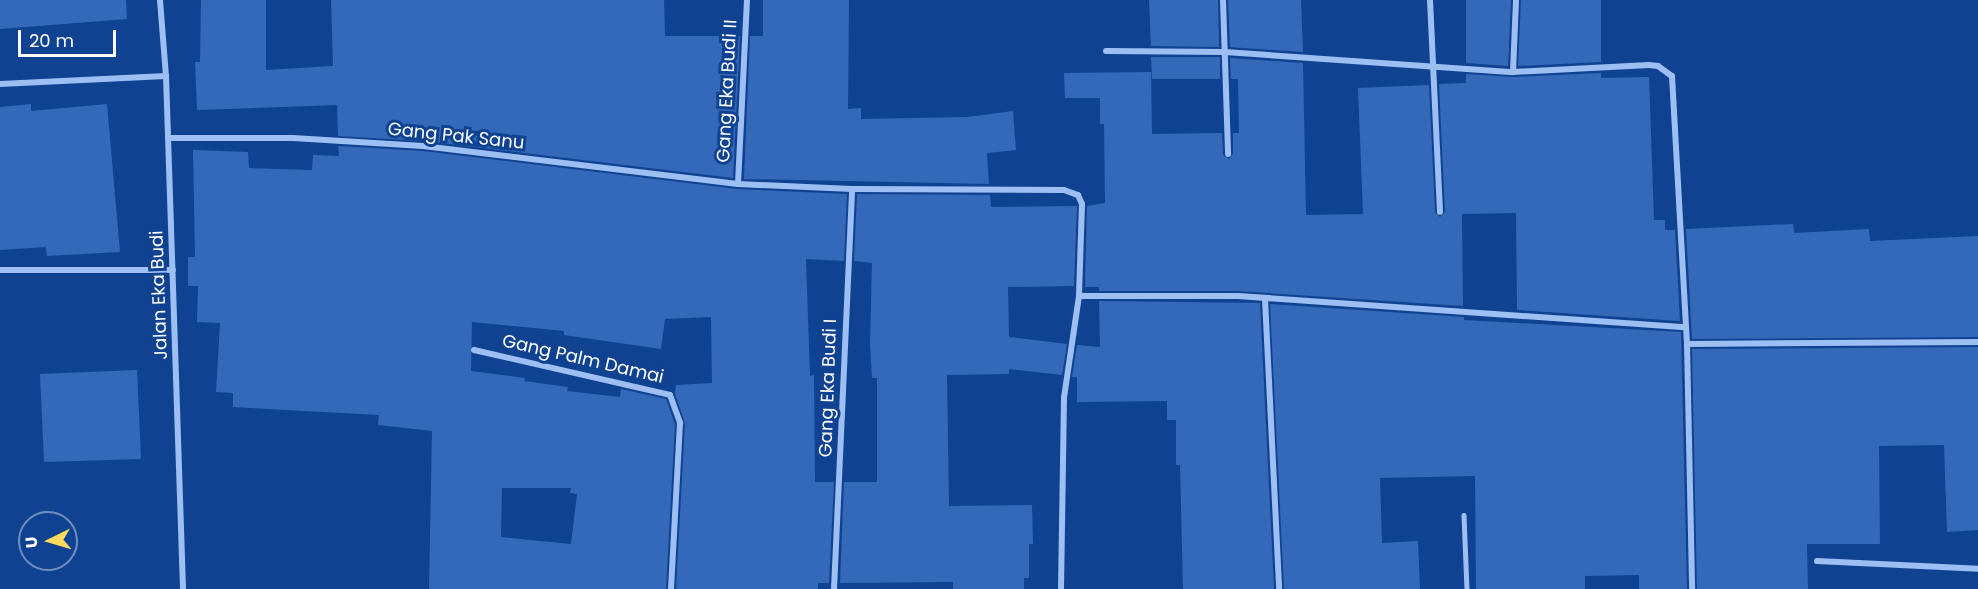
<!DOCTYPE html>
<html>
<head>
<meta charset="utf-8">
<style>
  body { margin:0 }
  #map { position:relative; width:1978px; height:589px; overflow:hidden; background:#104292; font-family:Poppins,sans-serif }
  div>[style] { position:absolute }
  [style*='--x'] { left:calc(var(--x)*1px); top:calc(var(--y)*1px); width:calc(var(--w)*1px); rotate:calc(var(--a)*1deg) }
  .building>* { inset:0; background:#3469ba }
  .service>* { height:4.5px; margin:-2.25px; padding:0 2.25px; transform-origin:2.25px; border-radius:2.25px; background:#9dbff3 }
  .minor>* { height:6px; margin:-3px; padding:0 3px; transform-origin:3px; border-radius:3px; background:#9dbff3 }
  span { translate:-50% -50%; white-space:nowrap; text-align:center; line-height:1.15; -webkit-text-stroke:6px #104292; paint-order:stroke }
  .street-label { font-size:18px; color:#fff }
  .north { position:absolute; left:18px; top:511px; width:60px; height:60px; box-sizing:border-box; background:#104292; border:2px solid #708ebe; border-radius:50%; rotate:265deg; font-size:16px; font-weight:700; line-height:24px; text-align:center; color:#fff }
  .north::after { content:''; display:block; margin:auto; width:21px; height:27px; background:#ffda5f; clip-path:polygon(50% 0,100% 100%,50% 72%,0 100%) }
  .scale { position:absolute; left:18px; top:30px; width:98px; height:27px; box-sizing:border-box; border:3px solid #fff; border-top:0; padding-left:8px; font-size:18px; line-height:21px; white-space:nowrap; color:#fff; -webkit-text-stroke:4px #104292; paint-order:stroke }
</style>
</head>
<body>
<div id="map">
  <div class="building">
    <div style="clip-path:polygon(0 0,126px 0,127px 19px,0 29px)"></div>
    <div style="clip-path:polygon(201px 0,266px 0,266px 70px,333px 66px,331px 0,664px 0,665px 36px,740px 36px,733px 178px,424px 141px,338px 136px,337px 105px,197px 110px,195px 62px,200px 62px)"></div>
    <div style="clip-path:polygon(763px 0,849px 0,848px 109px,861px 108px,861px 119px,967px 117px,1013px 111px,1016px 150px,987px 153px,989px 184px,744px 179px,750px 36px,763px 36px)"></div>
    <div style="clip-path:polygon(1149px 0,1218px 0,1219px 47px,1151px 46px)"></div>
    <div style="clip-path:polygon(1228px 0,1301px 0,1303px 52px,1230px 47px)"></div>
    <div style="clip-path:polygon(1466px 0,1511px 0,1508px 66px,1466px 63px)"></div>
    <div style="clip-path:polygon(1521px 0,1601px 0,1601px 62px,1518px 66px)"></div>
    <div style="clip-path:polygon(1151px 57px,1220px 57px,1220px 79px,1152px 79px)"></div>
    <div style="clip-path:polygon(1230px 58px,1303px 63px,1306px 215px,1363px 214px,1358px 88px,1429px 85px,1435px 212px,1440px 217px,1445px 212px,1439px 84px,1466px 83px,1466px 74px,1513px 77px,1601px 73px,1601px 78px,1649px 77px,1654px 220px,1665px 220px,1665px 230px,1675px 230px,1680px 321px,1517px 310px,1516px 213px,1462px 214px,1463px 306px,1238px 291px,1099px 291px,1099px 287px,1085px 287px,1087px 206px,1105px 203px,1104px 124px,1100px 124px,1100px 98px,1065px 98px,1064px 73px,1151px 72px,1152px 134px,1222px 133px,1223px 155px,1229px 159px,1233px 154px,1233px 133px,1239px 133px,1238px 79px,1231px 79px)"></div>
    <div style="clip-path:polygon(31px 104px,31px 111px,107px 104px,120px 252px,47px 256px,46px 247px,0 250px,0 107px)"></div>
    <div style="clip-path:polygon(evenodd,338px 146px,423px 151px,737px 189px,847px 194px,844px 261px,806px 259px,810px 376px,814px 375px,815px 482px,834px 482px,829px 583px,818px 583px,818px 589px,676px 589px,685px 423px,675px 394px,676px 385px,712px 383px,711px 317px,665px 319px,661px 349px,564px 335px,564px 331px,472px 322px,471px 371px,525px 378px,524px 381px,568px 387px,567px 391px,620px 397px,621px 389px,666px 399px,675px 424px,666px 589px,429px 589px,432px 431px,378px 425px,379px 415px,233px 407px,233px 393px,216px 392px,220px 323px,197px 322px,198px 286px,188px 286px,188px 257px,195px 257px,193px 150px,248px 152px,249px 168px,312px 170px,313px 155px,339px 156px,338px 146px,502px 488px,571px 488px,570px 493px,577px 494px,571px 544px,501px 537px,502px 488px)"></div>
    <div style="clip-path:polygon(857px 194px,990px 195px,991px 207px,1077px 206px,1074px 286px,1008px 287px,1009px 337px,1067px 344px,1062px 375px,1009px 369px,1009px 374px,947px 375px,949px 506px,1032px 505px,1033px 544px,1029px 544px,1029px 578px,1024px 578px,1024px 589px,953px 589px,953px 582px,840px 583px,844px 482px,877px 482px,877px 378px,872px 378px,870px 344px,872px 263px,854px 261px)"></div>
    <div style="clip-path:polygon(1793px 224px,1794px 233px,1869px 229px,1870px 241px,1978px 236px,1978px 337px,1692px 339px,1686px 229px)"></div>
    <div style="clip-path:polygon(1099px 301px,1260px 303px,1274px 589px,1183px 589px,1180px 465px,1176px 465px,1176px 420px,1167px 420px,1167px 401px,1077px 402px,1077px 377px,1072px 377px,1077px 345px,1100px 347px)"></div>
    <div style="clip-path:polygon(1270px 304px,1464px 317px,1464px 320px,1681px 332px,1687px 589px,1639px 589px,1639px 575px,1585px 576px,1585px 589px,1476px 589px,1475px 476px,1380px 478px,1382px 543px,1418px 541px,1420px 589px,1284px 589px)"></div>
    <div style="clip-path:polygon(1978px 347px,1978px 530px,1947px 532px,1944px 445px,1879px 446px,1880px 544px,1807px 544px,1808px 589px,1697px 589px,1692px 349px)"></div>
    <div style="clip-path:polygon(137px 370px,141px 459px,44px 462px,40px 374px)"></div>
  </div>
  <div class="service">
    <div style="--x:1464;--y:515;--w:74;--a:87.7"></div>
  </div>
  <div class="minor">
    <div style="--x:160;--y:0;--w:76;--a:85.5"></div>
    <div style="--x:166;--y:76;--w:513;--a:88.1"></div>
    <div style="--x:1223;--y:0;--w:154;--a:88.1"></div>
    <div style="--x:1430;--y:0;--w:212;--a:87.3"></div>
    <div style="--x:1106;--y:51;--w:119;--a:0.5"></div>
    <div style="--x:1225;--y:52;--w:289;--a:4"></div>
    <div style="--x:1513;--y:72;--w:136;--a:-2.9"></div>
    <div style="--x:1649;--y:65;--w:9;--a:6"></div>
    <div style="--x:1658;--y:66;--w:17;--a:36"></div>
    <div style="--x:1672;--y:76;--w:268;--a:86.8"></div>
    <div style="--x:1687;--y:344;--w:245;--a:88.8"></div>
    <div style="--x:1513;--y:72;--w:72;--a:-87.6"></div>
    <div style="--x:0;--y:84;--w:166;--a:-2.8"></div>
    <div style="--x:169;--y:138;--w:124;--a:0"></div>
    <div style="--x:293;--y:138;--w:130;--a:3.5"></div>
    <div style="--x:423;--y:146;--w:317;--a:6.9"></div>
    <div style="--x:738;--y:184;--w:114;--a:2.5"></div>
    <div style="--x:852;--y:189;--w:212;--a:0.3"></div>
    <div style="--x:1064;--y:190;--w:15;--a:20"></div>
    <div style="--x:1078;--y:195;--w:10;--a:66"></div>
    <div style="--x:1082;--y:204;--w:92;--a:91.9"></div>
    <div style="--x:1079;--y:296;--w:103;--a:98.4"></div>
    <div style="--x:1064;--y:398;--w:191;--a:90.9"></div>
    <div style="--x:738;--y:184;--w:184;--a:-87.2"></div>
    <div style="--x:0;--y:270;--w:173;--a:0"></div>
    <div style="--x:1079;--y:296;--w:159;--a:0"></div>
    <div style="--x:1238;--y:296;--w:448;--a:4"></div>
    <div style="--x:1265;--y:299;--w:290;--a:87.2"></div>
    <div style="--x:1687;--y:344;--w:291;--a:-0.4"></div>
    <div style="--x:474;--y:350;--w:201;--a:12.9"></div>
    <div style="--x:670;--y:395;--w:30;--a:70"></div>
    <div style="--x:680;--y:423;--w:166;--a:93.1"></div>
    <div style="--x:1817;--y:561;--w:161;--a:2.8"></div>
    <div style="--x:834;--y:589;--w:400;--a:-87.4"></div>
  </div>
  <div class="street-label">
    <span style="left:727px;top:91px;rotate:-87deg">Gang Eka Budi II</span>
    <span style="left:456px;top:136px;rotate:6deg">Gang Pak Sanu</span>
    <span style="left:159px;top:295px;rotate:-92deg">Jalan Eka Budi</span>
    <span style="left:583px;top:359px;rotate:13deg">Gang Palm Damai</span>
    <span style="left:828px;top:388px;rotate:-88deg">Gang Eka Budi I</span>
  </div>
  <div class="north">U</div>
  <div class="scale">20 m</div>
</div>
</body>
</html>
